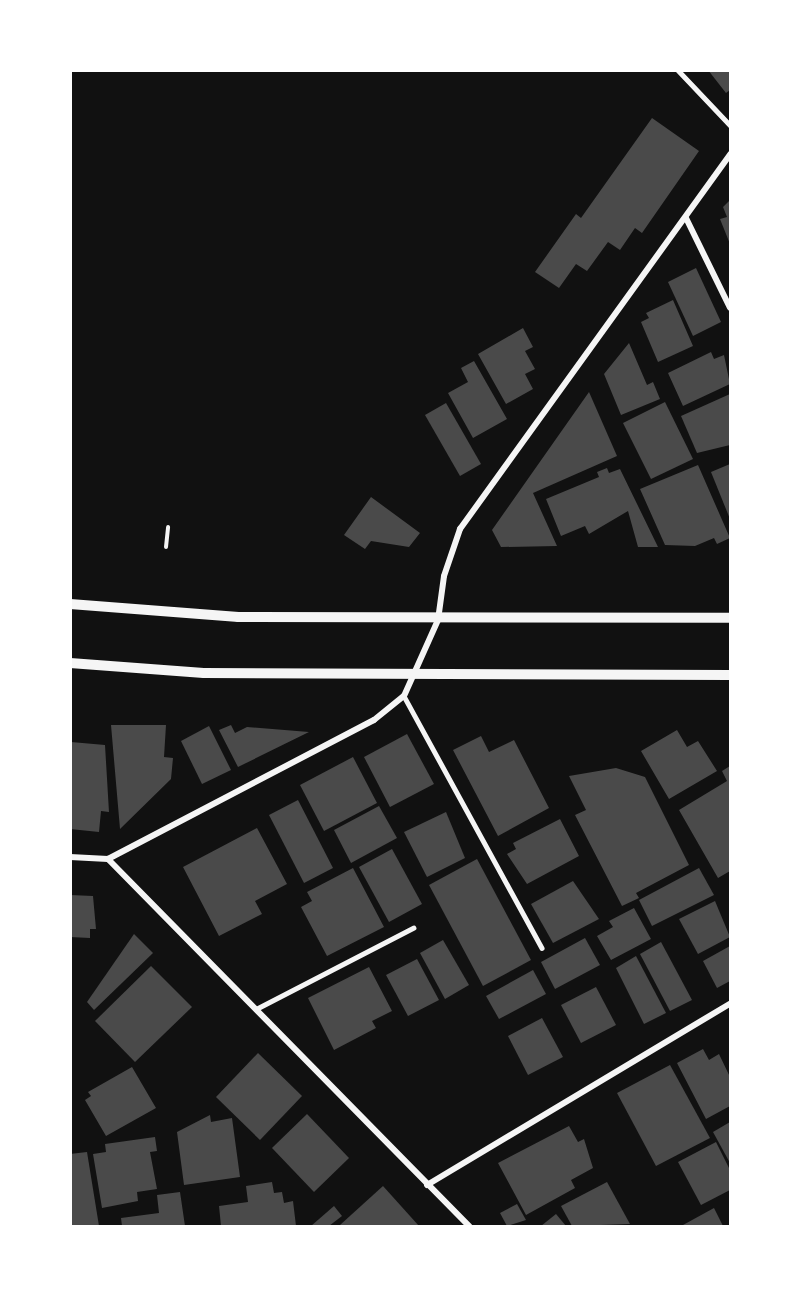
<!DOCTYPE html>
<html>
<head>
<meta charset="utf-8">
<style>
  body { margin:0 }
  #map { position:relative; width:801px; height:1297px; overflow:hidden; background:#111; font-family:"Sofia Sans Condensed",sans-serif }
  div>[style] { position:absolute }
  [style*='--x'] { left:calc(var(--x)*1px); top:calc(var(--y)*1px); width:calc(var(--w)*1px); rotate:calc(var(--a)*1deg) }
  .building>* { inset:0; background:#4a4a4a }
  .path>* { height:4px; margin:-2px; padding:0 2px; transform-origin:2px; border-radius:2px; background:#f5f5f5 }
  .service>* { height:4.5px; margin:-2.25px; padding:0 2.25px; transform-origin:2.25px; border-radius:2.25px; background:#f5f5f5 }
  .minor>* { height:6px; margin:-3px; padding:0 3px; transform-origin:3px; border-radius:3px; background:#f5f5f5 }
  .tertiary>* { height:10px; margin:-5px; padding:0 5px; transform-origin:5px; border-radius:5px; background:#f5f5f5 }
  span { translate:-50% -50%; white-space:nowrap; text-align:center; line-height:1.15; -webkit-text-stroke:5px #fff; paint-order:stroke }
  .frame { position:absolute; inset:0; border:72px solid #fff; pointer-events:none }
</style>
</head>
<body>
<div id="map">
  <div class="building">
    <div style="clip-path:polygon(708px 70px,730px 70px,730px 90px,726px 93px)"></div>
    <div style="clip-path:polygon(652px 118px,699px 151px,642px 233px,635px 228px,620px 250px,608px 242px,587px 271px,576px 264px,559px 288px,535px 272px,576px 214px,581px 218px)"></div>
    <div style="clip-path:polygon(730px 200px,730px 244px,720px 219px,727px 217px,723px 207px)"></div>
    <div style="clip-path:polygon(696px 268px,721px 322px,693px 336px,668px 282px)"></div>
    <div style="clip-path:polygon(673px 300px,693px 346px,658px 362px,641px 322px,649px 318px,646px 313px)"></div>
    <div style="clip-path:polygon(523px 328px,533px 347px,525px 351px,535px 369px,525px 374px,533px 389px,506px 404px,478px 354px)"></div>
    <div style="clip-path:polygon(629px 343px,647px 385px,653px 382px,660px 399px,621px 415px,604px 374px)"></div>
    <div style="clip-path:polygon(711px 352px,714px 359px,724px 355px,730px 384px,683px 406px,668px 373px)"></div>
    <div style="clip-path:polygon(474px 361px,507px 419px,473px 438px,448px 393px,468px 382px,461px 368px)"></div>
    <div style="clip-path:polygon(589px 392px,617px 456px,533px 493px,557px 546px,501px 547px,492px 530px)"></div>
    <div style="clip-path:polygon(730px 394px,730px 445px,697px 453px,681px 416px)"></div>
    <div style="clip-path:polygon(665px 402px,693px 459px,651px 479px,623px 423px)"></div>
    <div style="clip-path:polygon(446px 403px,481px 464px,460px 476px,425px 415px)"></div>
    <div style="clip-path:polygon(730px 464px,730px 519px,711px 472px)"></div>
    <div style="clip-path:polygon(698px 465px,730px 538px,717px 544px,714px 538px,695px 546px,665px 545px,640px 489px)"></div>
    <div style="clip-path:polygon(607px 468px,609px 473px,620px 469px,658px 547px,638px 547px,628px 511px,589px 534px,585px 526px,561px 536px,546px 499px,599px 477px,597px 472px)"></div>
    <div style="clip-path:polygon(371px 497px,420px 533px,409px 547px,371px 541px,365px 549px,344px 535px)"></div>
    <div style="clip-path:polygon(111px 725px,166px 725px,164px 757px,173px 758px,171px 779px,120px 829px)"></div>
    <div style="clip-path:polygon(231px 725px,235px 733px,247px 727px,309px 732px,238px 767px,219px 730px)"></div>
    <div style="clip-path:polygon(209px 726px,231px 770px,202px 784px,181px 741px)"></div>
    <div style="clip-path:polygon(677px 730px,687px 747px,698px 741px,717px 771px,669px 799px,641px 751px)"></div>
    <div style="clip-path:polygon(407px 734px,434px 784px,390px 807px,364px 757px)"></div>
    <div style="clip-path:polygon(481px 736px,489px 752px,514px 740px,549px 808px,498px 836px,453px 750px)"></div>
    <div style="clip-path:polygon(71px 742px,105px 745px,109px 812px,101px 811px,99px 832px,70px 829px)"></div>
    <div style="clip-path:polygon(353px 757px,377px 803px,324px 831px,300px 785px)"></div>
    <div style="clip-path:polygon(730px 766px,730px 871px,718px 878px,679px 810px,727px 781px,722px 771px)"></div>
    <div style="clip-path:polygon(616px 768px,645px 777px,689px 865px,636px 893px,639px 898px,622px 906px,575px 815px,586px 810px,569px 776px)"></div>
    <div style="clip-path:polygon(298px 800px,333px 868px,304px 883px,269px 815px)"></div>
    <div style="clip-path:polygon(379px 806px,397px 838px,351px 863px,334px 830px)"></div>
    <div style="clip-path:polygon(446px 812px,465px 858px,427px 877px,404px 832px)"></div>
    <div style="clip-path:polygon(560px 819px,579px 856px,527px 884px,507px 854px,516px 849px,513px 843px)"></div>
    <div style="clip-path:polygon(257px 828px,287px 884px,255px 901px,262px 914px,219px 936px,183px 867px)"></div>
    <div style="clip-path:polygon(392px 849px,422px 904px,389px 922px,359px 867px)"></div>
    <div style="clip-path:polygon(477px 859px,531px 960px,483px 986px,429px 885px)"></div>
    <div style="clip-path:polygon(353px 868px,384px 927px,327px 956px,301px 907px,312px 901px,307px 892px)"></div>
    <div style="clip-path:polygon(699px 868px,714px 895px,652px 926px,639px 900px)"></div>
    <div style="clip-path:polygon(573px 881px,599px 919px,553px 943px,531px 904px)"></div>
    <div style="clip-path:polygon(70px 895px,93px 896px,96px 929px,90px 929px,90px 938px,70px 937px)"></div>
    <div style="clip-path:polygon(715px 901px,730px 937px,698px 954px,679px 919px)"></div>
    <div style="clip-path:polygon(634px 908px,651px 939px,611px 960px,597px 936px,613px 927px,609px 921px)"></div>
    <div style="clip-path:polygon(134px 934px,153px 953px,94px 1010px,87px 1002px)"></div>
    <div style="clip-path:polygon(585px 938px,600px 965px,555px 989px,541px 962px)"></div>
    <div style="clip-path:polygon(443px 940px,469px 985px,445px 999px,420px 953px)"></div>
    <div style="clip-path:polygon(661px 942px,692px 1000px,670px 1011px,640px 954px)"></div>
    <div style="clip-path:polygon(730px 946px,730px 981px,717px 988px,703px 961px)"></div>
    <div style="clip-path:polygon(636px 956px,666px 1013px,644px 1024px,616px 968px)"></div>
    <div style="clip-path:polygon(417px 959px,439px 1000px,408px 1016px,386px 975px)"></div>
    <div style="clip-path:polygon(151px 966px,192px 1007px,135px 1062px,95px 1021px)"></div>
    <div style="clip-path:polygon(369px 967px,392px 1011px,372px 1021px,376px 1028px,334px 1050px,308px 998px)"></div>
    <div style="clip-path:polygon(533px 970px,546px 994px,499px 1019px,486px 996px)"></div>
    <div style="clip-path:polygon(596px 987px,616px 1025px,581px 1043px,561px 1005px)"></div>
    <div style="clip-path:polygon(542px 1018px,563px 1057px,528px 1075px,508px 1036px)"></div>
    <div style="clip-path:polygon(703px 1049px,709px 1060px,719px 1054px,730px 1077px,730px 1106px,706px 1119px,677px 1063px)"></div>
    <div style="clip-path:polygon(258px 1053px,302px 1096px,260px 1140px,216px 1097px)"></div>
    <div style="clip-path:polygon(670px 1065px,710px 1138px,656px 1166px,617px 1093px)"></div>
    <div style="clip-path:polygon(132px 1067px,156px 1108px,106px 1136px,85px 1100px,91px 1096px,88px 1092px)"></div>
    <div style="clip-path:polygon(307px 1114px,349px 1158px,314px 1192px,272px 1148px)"></div>
    <div style="clip-path:polygon(210px 1115px,211px 1122px,232px 1118px,240px 1177px,184px 1185px,177px 1132px)"></div>
    <div style="clip-path:polygon(730px 1122px,730px 1163px,713px 1132px)"></div>
    <div style="clip-path:polygon(569px 1126px,578px 1142px,584px 1139px,593px 1168px,571px 1180px,575px 1188px,526px 1215px,498px 1163px)"></div>
    <div style="clip-path:polygon(155px 1137px,157px 1151px,150px 1152px,157px 1189px,137px 1192px,138px 1201px,102px 1208px,93px 1154px,106px 1152px,105px 1144px)"></div>
    <div style="clip-path:polygon(716px 1142px,730px 1170px,730px 1190px,701px 1205px,678px 1162px)"></div>
    <div style="clip-path:polygon(87px 1152px,99px 1226px,70px 1226px,70px 1154px)"></div>
    <div style="clip-path:polygon(272px 1182px,274px 1193px,282px 1192px,284px 1203px,293px 1201px,296px 1226px,221px 1226px,219px 1206px,248px 1202px,246px 1186px)"></div>
    <div style="clip-path:polygon(607px 1182px,630px 1224px,572px 1226px,561px 1206px)"></div>
    <div style="clip-path:polygon(383px 1186px,419px 1226px,342px 1226px,340px 1225px)"></div>
    <div style="clip-path:polygon(180px 1192px,185px 1226px,122px 1226px,121px 1218px,159px 1213px,157px 1195px)"></div>
    <div style="clip-path:polygon(517px 1204px,526px 1220px,507px 1226px,500px 1213px)"></div>
    <div style="clip-path:polygon(334px 1206px,342px 1216px,329px 1226px,311px 1226px)"></div>
    <div style="clip-path:polygon(714px 1208px,723px 1226px,684px 1226px,683px 1225px)"></div>
    <div style="clip-path:polygon(556px 1214px,566px 1226px,541px 1226px)"></div>
  </div>
  <div class="path">
    <div style="--x:166;--y:547;--w:20;--a:-84"></div>
  </div>
  <div class="service">
    <div style="--x:678;--y:70;--w:76;--a:46.6"></div>
    <div style="--x:404;--y:696;--w:287;--a:61.3"></div>
    <div style="--x:256;--y:1009;--w:177;--a:-27.3"></div>
  </div>
  <div class="minor">
    <div style="--x:686;--y:218;--w:100;--a:63.9"></div>
    <div style="--x:70;--y:857;--w:38;--a:3"></div>
    <div style="--x:108;--y:859;--w:515;--a:45.47"></div>
    <div style="--x:108;--y:859;--w:300;--a:-27.6"></div>
    <div style="--x:374;--y:720;--w:38;--a:-39"></div>
    <div style="--x:404;--y:696;--w:83;--a:-65.9"></div>
    <div style="--x:438;--y:620;--w:44;--a:-82.2"></div>
    <div style="--x:444;--y:576;--w:50;--a:-71.2"></div>
    <div style="--x:460;--y:529;--w:462;--a:-54.2"></div>
    <div style="--x:427;--y:1185;--w:353;--a:-30.9"></div>
  </div>
  <div class="tertiary">
    <div style="--x:70;--y:604;--w:169;--a:4.4"></div>
    <div style="--x:238;--y:617;--w:492;--a:0.1"></div>
    <div style="--x:70;--y:663;--w:134;--a:4.3"></div>
    <div style="--x:204;--y:673;--w:526;--a:0.22"></div>
  </div>
  <div class="frame"></div>
</div>
</body>
</html>
